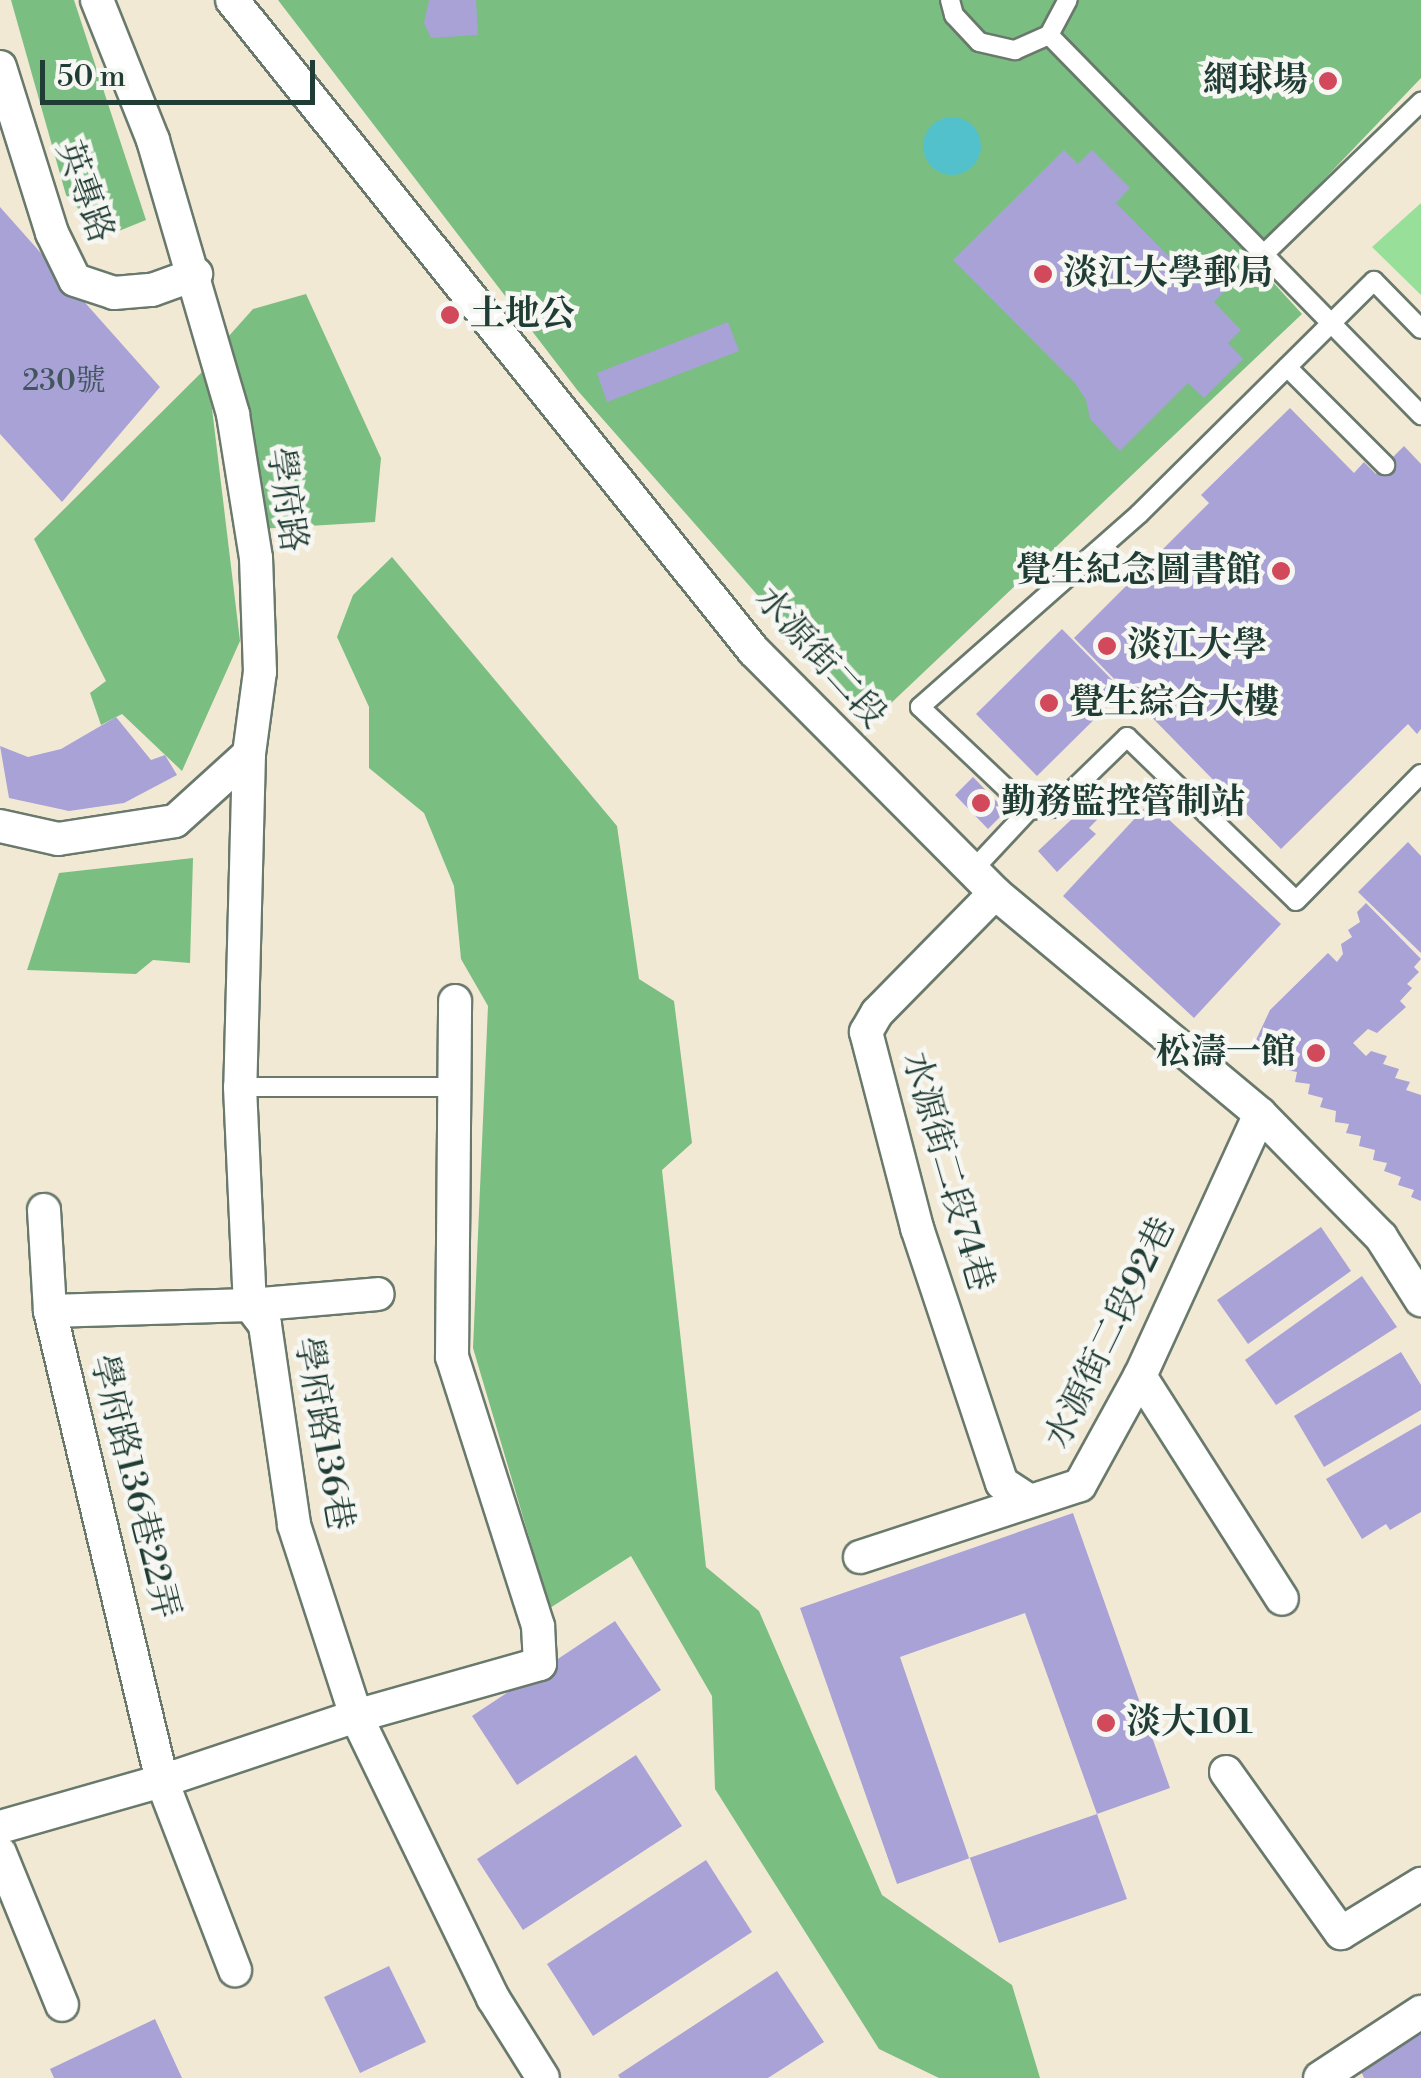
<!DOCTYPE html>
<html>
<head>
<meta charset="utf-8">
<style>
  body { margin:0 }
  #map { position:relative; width:1421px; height:2078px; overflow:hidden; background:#f2e9d5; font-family:"Libre Bodoni","Noto Serif TC",serif }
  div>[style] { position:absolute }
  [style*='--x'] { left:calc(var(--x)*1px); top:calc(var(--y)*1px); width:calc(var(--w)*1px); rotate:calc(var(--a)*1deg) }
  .green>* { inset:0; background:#98df99 }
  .forest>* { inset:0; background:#7abe81 }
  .water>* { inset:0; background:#53c1cb }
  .round { border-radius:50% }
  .building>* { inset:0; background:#a9a2d7 }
  .roads { filter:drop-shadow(2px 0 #69796c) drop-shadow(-2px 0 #69796c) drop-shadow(0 2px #69796c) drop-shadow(0 -2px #69796c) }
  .service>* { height:18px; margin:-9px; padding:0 9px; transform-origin:9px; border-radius:9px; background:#fff }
  .minor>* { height:32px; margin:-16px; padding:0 16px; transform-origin:16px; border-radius:16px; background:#fff }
  .dots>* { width:28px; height:28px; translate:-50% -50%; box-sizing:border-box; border:5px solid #f6f6f2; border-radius:50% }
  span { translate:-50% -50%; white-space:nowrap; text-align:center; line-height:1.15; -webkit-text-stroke:9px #f6f6f2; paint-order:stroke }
  .number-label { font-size:30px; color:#42565d }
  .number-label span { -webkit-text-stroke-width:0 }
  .poi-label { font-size:35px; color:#1f3d34; font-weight:700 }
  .right { translate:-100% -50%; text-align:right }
  .left { translate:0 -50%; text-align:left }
  .street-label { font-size:35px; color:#1f3d34 }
  .scale { position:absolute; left:40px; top:60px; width:275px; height:45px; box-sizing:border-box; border:5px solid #1f3d34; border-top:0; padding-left:12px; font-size:30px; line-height:35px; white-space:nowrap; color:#1f3d34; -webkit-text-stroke:8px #f6f6f2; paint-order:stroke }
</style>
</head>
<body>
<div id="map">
  <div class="green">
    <div style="clip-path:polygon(1421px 203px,1421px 295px,1372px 247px)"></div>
  </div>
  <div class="forest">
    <div style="clip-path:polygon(11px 0,74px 0,146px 220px,104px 237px,66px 195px)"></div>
    <div style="clip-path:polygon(278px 0,1421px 0,1421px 78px,1250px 257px,1302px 314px,870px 723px,578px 391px)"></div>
    <div style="clip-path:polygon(306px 294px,381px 458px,375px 522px,259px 529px,228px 337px,253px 309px)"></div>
    <div style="clip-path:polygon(207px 367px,240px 641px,182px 771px,122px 714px,101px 725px,90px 693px,106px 681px,34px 539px)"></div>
    <div style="clip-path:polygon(392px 557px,617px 826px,639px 979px,674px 1001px,692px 1143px,662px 1170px,706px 1567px,759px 1611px,882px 1895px,1012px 1985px,1040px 2078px,939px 2078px,879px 2049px,715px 1789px,712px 1696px,631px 1556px,550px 1608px,473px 1348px,488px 1006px,461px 959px,454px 886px,424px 813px,369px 768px,369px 707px,337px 637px,353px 595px)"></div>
    <div style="clip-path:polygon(193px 858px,190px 963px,153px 960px,136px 974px,27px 970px,59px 873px)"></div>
  </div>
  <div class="water">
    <div class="round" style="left:923px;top:117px;width:58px;height:58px"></div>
  </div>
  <div class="building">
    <div style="clip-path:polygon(429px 0,476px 0,478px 35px,431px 38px,424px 23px)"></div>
    <div style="clip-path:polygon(1064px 150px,1078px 164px,1092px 150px,1130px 188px,1116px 203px,1189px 277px,1202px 264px,1227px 289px,1214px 302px,1241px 330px,1228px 343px,1243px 359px,1204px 398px,1188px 383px,1120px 451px,1090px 419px,1086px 400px,1075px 383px,953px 260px)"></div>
    <div style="clip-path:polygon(0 207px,160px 387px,62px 502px,0 434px)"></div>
    <div style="clip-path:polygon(728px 322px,739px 351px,607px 402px,597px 373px)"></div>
    <div style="clip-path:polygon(1290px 408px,1354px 473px,1364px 462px,1376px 474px,1404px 446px,1421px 464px,1421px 729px,1417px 734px,1408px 724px,1281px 849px,1074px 638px,1209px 503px,1201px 495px)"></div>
    <div style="clip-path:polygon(1062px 629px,1123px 691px,1037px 776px,976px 714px)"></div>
    <div style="clip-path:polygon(116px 717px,151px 760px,165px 755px,177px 775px,124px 803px,69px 811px,9px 798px,0 746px,28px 757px,61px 749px)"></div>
    <div style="clip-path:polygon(973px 777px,1006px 811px,988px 829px,955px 795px)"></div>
    <div style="clip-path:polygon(1110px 783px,1120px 796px,1089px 828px,1096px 834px,1057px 872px,1038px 851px)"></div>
    <div style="clip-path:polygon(1150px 802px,1281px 924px,1194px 1018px,1063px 896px)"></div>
    <div style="clip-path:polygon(1408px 842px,1421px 856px,1421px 953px,1358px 892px)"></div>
    <div style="clip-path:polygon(1366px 903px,1421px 959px,1414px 967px,1419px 972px,1407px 984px,1412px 988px,1400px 1001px,1406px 1007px,1377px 1033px,1368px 1029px,1353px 1043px,1366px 1056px,1371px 1051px,1387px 1056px,1383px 1064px,1399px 1069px,1395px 1078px,1410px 1082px,1406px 1090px,1421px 1095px,1421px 1201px,1411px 1197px,1414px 1190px,1398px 1185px,1401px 1177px,1384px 1171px,1387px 1163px,1373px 1160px,1375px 1150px,1359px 1146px,1361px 1136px,1346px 1133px,1349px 1124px,1335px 1122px,1336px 1111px,1320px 1107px,1323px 1098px,1308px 1094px,1310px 1084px,1295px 1082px,1297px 1072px,1282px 1069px,1285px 1060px,1269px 1055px,1271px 1046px,1255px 1042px,1270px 1010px,1328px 953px,1337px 962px,1343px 954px,1341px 944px,1352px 937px,1348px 930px,1360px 922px,1357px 912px)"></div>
    <div style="clip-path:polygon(1321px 1227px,1351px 1271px,1248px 1344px,1217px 1300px)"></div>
    <div style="clip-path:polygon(1362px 1276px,1397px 1327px,1276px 1405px,1245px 1360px)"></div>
    <div style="clip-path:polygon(1401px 1352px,1421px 1385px,1421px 1410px,1324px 1467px,1294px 1416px)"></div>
    <div style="clip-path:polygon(1421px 1424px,1421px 1512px,1390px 1530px,1386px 1524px,1362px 1539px,1326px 1479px)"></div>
    <div style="clip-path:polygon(1073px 1513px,1170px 1788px,1097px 1814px,1025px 1613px,900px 1657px,969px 1858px,1097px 1814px,1127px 1899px,999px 1943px,970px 1858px,897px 1884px,800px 1608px)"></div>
    <div style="clip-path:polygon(615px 1621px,661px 1690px,517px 1785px,472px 1716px)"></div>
    <div style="clip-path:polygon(636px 1755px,682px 1826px,523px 1930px,477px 1859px)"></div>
    <div style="clip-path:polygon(706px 1860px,752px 1932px,593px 2036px,547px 1964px)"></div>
    <div style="clip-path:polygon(389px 1966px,426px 2042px,360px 2073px,324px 1997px)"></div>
    <div style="clip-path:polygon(777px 1971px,824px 2042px,768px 2078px,620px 2078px,618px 2075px)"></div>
    <div style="clip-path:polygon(155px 2019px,182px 2078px,54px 2078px,50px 2069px)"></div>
    <div style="clip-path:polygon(1421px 2027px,1421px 2078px,1364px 2078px,1357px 2062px)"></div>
  </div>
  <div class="roads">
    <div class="service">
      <div style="--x:950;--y:0;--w:16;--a:75"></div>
      <div style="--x:954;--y:15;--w:37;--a:47"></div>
      <div style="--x:979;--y:42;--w:37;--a:13"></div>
      <div style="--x:1015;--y:50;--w:37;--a:-24"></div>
      <div style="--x:1049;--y:35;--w:40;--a:-62"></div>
      <div style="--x:1049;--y:35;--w:532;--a:45.61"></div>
      <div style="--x:1264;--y:254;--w:219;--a:-44.1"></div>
      <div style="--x:1287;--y:367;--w:139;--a:45"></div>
      <div style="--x:1029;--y:810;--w:150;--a:-136.6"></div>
      <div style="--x:920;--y:707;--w:292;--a:-41.4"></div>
      <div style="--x:1139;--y:514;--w:331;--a:-44.8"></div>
      <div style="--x:1374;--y:281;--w:67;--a:45.6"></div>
      <div style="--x:971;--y:872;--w:85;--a:-46.9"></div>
      <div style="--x:1029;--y:810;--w:25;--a:-5"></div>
      <div style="--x:1054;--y:808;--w:102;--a:-44.2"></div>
      <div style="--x:1127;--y:737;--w:235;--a:44.1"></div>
      <div style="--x:1296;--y:901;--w:178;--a:-45.5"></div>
      <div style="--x:240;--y:1087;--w:214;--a:0"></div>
    </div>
    <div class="minor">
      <div style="--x:232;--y:0;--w:834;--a:51.28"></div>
      <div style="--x:754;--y:651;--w:342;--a:45.1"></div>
      <div style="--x:995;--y:893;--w:345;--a:39.8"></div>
      <div style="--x:1260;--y:1114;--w:173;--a:45.5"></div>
      <div style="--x:1381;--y:1237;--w:75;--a:57.6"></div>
      <div style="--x:0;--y:67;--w:174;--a:72.6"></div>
      <div style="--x:52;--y:233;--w:52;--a:63.9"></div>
      <div style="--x:75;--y:280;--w:41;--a:18.4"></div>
      <div style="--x:114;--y:293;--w:38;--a:-5"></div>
      <div style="--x:152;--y:290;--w:47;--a:-20"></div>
      <div style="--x:249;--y:754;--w:333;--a:91.5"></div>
      <div style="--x:240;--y:1087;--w:218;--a:87.4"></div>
      <div style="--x:250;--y:1305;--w:25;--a:53"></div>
      <div style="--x:265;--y:1325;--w:202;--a:81.7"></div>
      <div style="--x:294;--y:1525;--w:201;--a:72"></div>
      <div style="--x:356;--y:1716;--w:314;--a:64.1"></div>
      <div style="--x:493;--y:1998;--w:94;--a:58"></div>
      <div style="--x:0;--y:826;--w:59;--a:12.6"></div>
      <div style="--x:58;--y:839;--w:118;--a:-8.7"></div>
      <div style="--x:175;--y:821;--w:100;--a:-42.2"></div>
      <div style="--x:249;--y:754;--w:83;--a:-82.4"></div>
      <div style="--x:260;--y:672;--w:114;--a:-92"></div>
      <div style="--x:256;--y:558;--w:146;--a:-99.1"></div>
      <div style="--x:233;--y:414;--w:285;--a:-106.3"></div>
      <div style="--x:153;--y:140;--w:151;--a:-111.8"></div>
      <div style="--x:995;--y:893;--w:168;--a:134.5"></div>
      <div style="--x:877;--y:1013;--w:22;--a:120"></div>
      <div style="--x:866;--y:1032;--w:203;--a:75.4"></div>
      <div style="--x:917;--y:1228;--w:269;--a:71.6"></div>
      <div style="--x:1002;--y:1483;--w:33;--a:33"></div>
      <div style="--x:44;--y:1210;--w:101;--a:86.6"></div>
      <div style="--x:50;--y:1311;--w:483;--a:76.6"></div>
      <div style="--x:162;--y:1781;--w:203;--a:68.9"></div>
      <div style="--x:50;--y:1311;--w:200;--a:-1.7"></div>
      <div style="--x:250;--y:1305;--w:128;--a:-4.9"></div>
      <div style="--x:1140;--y:1376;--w:264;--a:57.5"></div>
      <div style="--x:860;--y:1557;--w:231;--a:-18.1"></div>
      <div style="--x:1080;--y:1485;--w:124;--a:-61.2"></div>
      <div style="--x:1140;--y:1376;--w:288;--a:-65.4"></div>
      <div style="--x:1226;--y:1772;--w:198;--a:54.5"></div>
      <div style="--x:1341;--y:1933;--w:94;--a:-31.5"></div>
      <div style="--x:0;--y:1827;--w:168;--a:-15.9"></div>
      <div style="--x:162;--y:1781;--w:205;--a:-18.5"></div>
      <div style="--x:356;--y:1716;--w:191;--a:-15.8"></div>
      <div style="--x:540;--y:1664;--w:38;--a:-93"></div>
      <div style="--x:538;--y:1626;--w:282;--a:-107.7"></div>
      <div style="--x:452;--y:1357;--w:356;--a:-89.5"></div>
      <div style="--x:0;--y:1853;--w:164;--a:67.8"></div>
      <div style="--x:1320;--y:2078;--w:121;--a:-33.2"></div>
    </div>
  </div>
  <div class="dots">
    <div style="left:1328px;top:81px;background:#d1495b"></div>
    <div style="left:1043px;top:274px;background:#d1495b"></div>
    <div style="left:450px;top:315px;background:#d1495b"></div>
    <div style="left:1281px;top:571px;background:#d1495b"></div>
    <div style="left:1107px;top:646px;background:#d1495b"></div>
    <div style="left:1049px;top:703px;background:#d1495b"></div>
    <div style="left:981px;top:803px;background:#d1495b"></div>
    <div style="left:1316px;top:1053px;background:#d1495b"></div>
    <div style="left:1106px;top:1723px;background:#d1495b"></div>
  </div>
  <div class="number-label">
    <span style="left:64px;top:381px">230號</span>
  </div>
  <div class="poi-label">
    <span class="right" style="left:1308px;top:81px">網球場</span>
    <span class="left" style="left:1063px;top:274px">淡江大學郵局</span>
    <span class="left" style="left:470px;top:315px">土地公</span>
    <span class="right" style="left:1261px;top:571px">覺生紀念圖書館</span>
    <span class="left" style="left:1127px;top:646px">淡江大學</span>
    <span class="left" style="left:1069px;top:703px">覺生綜合大樓</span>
    <span class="left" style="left:1001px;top:803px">勤務監控管制站</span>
    <span class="right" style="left:1296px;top:1053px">松濤一館</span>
    <span class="left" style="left:1126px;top:1723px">淡大101</span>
  </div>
  <div class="street-label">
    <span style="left:84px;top:192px;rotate:70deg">英專路</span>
    <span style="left:286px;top:500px;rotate:82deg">學府路</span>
    <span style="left:820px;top:658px;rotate:48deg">水源街二段</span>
    <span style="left:947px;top:1172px;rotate:74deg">水源街二段74巷</span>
    <span style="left:1111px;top:1333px;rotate:-64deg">水源街二段92巷</span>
    <span style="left:323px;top:1434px;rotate:80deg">學府路136巷</span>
    <span style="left:134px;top:1487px;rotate:76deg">學府路136巷22弄</span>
  </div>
  <div class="scale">50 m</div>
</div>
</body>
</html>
